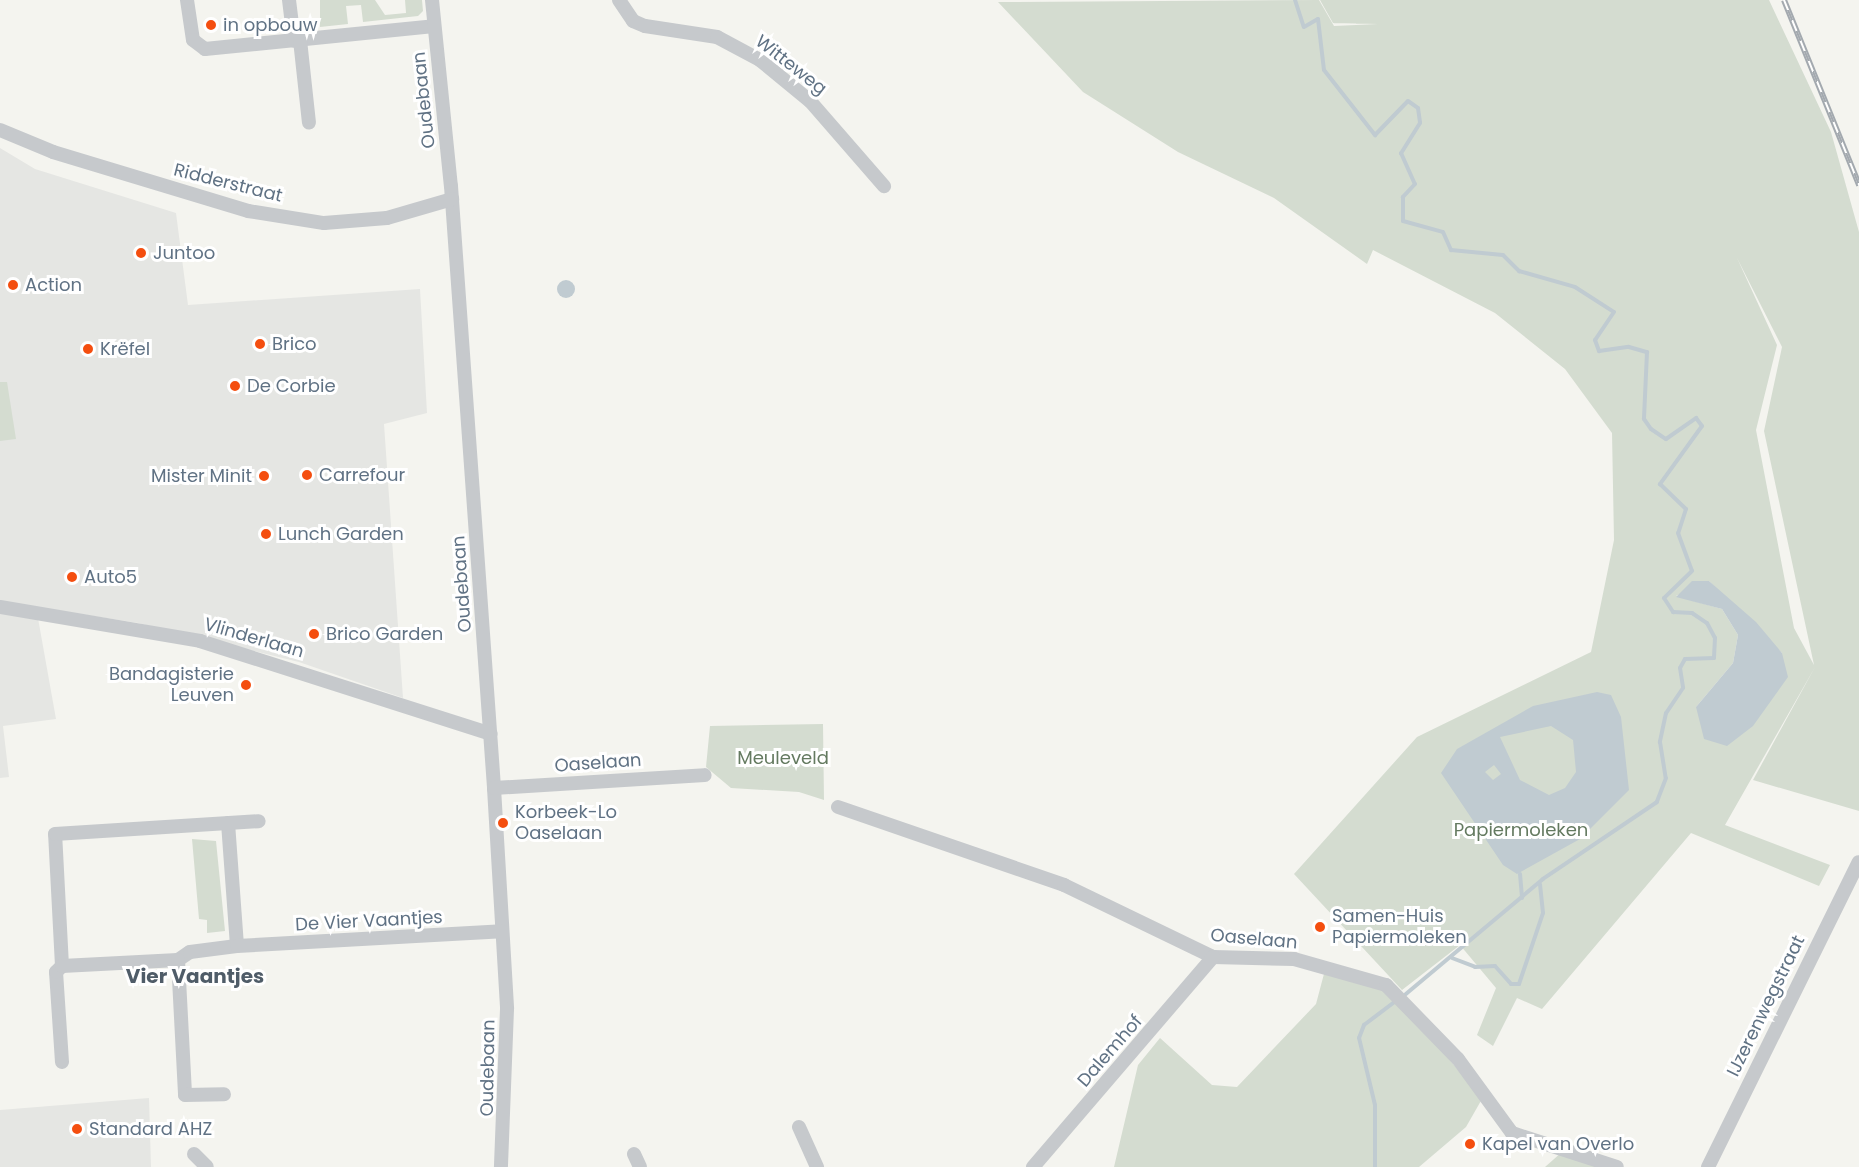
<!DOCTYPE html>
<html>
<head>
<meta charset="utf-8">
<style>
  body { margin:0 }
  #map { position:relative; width:1859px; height:1167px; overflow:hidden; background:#f4f4ef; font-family:Poppins,sans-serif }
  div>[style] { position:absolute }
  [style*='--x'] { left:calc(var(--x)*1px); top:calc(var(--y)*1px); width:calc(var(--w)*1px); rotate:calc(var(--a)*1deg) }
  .built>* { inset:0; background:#e5e6e3 }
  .green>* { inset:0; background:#d4dcd0 }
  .water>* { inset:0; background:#c0cbd1 }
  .round { border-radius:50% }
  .stream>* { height:4px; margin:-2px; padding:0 2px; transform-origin:2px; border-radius:2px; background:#c0cbd1 }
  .street>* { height:14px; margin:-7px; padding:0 7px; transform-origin:7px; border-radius:7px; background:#c6c9cc }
  .rail>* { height:6px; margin-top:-3px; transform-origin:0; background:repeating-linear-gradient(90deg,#fff 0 11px,#a3a9af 0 22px); box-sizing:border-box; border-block:2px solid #a3a9af }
  .dots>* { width:16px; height:16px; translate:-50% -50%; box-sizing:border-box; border:3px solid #fff; border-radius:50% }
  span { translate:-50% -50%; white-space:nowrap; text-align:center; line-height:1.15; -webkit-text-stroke:6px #fff; paint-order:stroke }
  .poi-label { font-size:18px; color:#607284 }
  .left { translate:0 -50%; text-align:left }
  .right { translate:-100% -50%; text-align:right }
  .street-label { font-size:18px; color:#607284 }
  .park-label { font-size:18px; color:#647a60 }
  .neighbourhood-label { font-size:20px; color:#4f5c68; font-weight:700 }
</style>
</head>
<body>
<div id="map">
  <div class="built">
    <div style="clip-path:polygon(0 148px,35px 169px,176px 213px,188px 305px,420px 289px,427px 413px,384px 424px,403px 698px,299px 662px,138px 623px,36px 607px,56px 719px,3px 726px,9px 777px,0 778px)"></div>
    <div style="clip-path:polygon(149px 1098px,151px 1167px,0 1167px,0 1110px)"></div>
  </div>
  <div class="green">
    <div style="clip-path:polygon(320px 0,375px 0,385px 15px,406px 13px,405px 0,422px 0,423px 11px,418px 16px,363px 22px,361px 5px,346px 6px,348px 24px,320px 27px)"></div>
    <div style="clip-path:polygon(evenodd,1319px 0,1334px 26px,1378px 24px,1333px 23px,1320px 0,1769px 0,1831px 132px,1859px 232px,1859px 811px,1753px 780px,1815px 667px,1725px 825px,1830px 865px,1819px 886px,1691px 833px,1542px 1009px,1517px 998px,1493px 1046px,1477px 1035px,1496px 988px,1460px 945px,1402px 990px,1294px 874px,1417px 737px,1591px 652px,1614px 540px,1612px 433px,1565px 369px,1495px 313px,1373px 250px,1367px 264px,1274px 198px,1178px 152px,1083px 92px,998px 2px,1319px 0,1737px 258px,1782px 347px,1764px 431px,1814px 665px,1794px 628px,1756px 430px,1777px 345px,1737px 258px,1319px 0,1709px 581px,1782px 653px,1696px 707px,1733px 663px,1738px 635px,1722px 609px,1676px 596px,1709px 581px)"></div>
    <div style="clip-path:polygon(0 382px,7px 382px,16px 439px,0 441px)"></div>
    <div style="clip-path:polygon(823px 724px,824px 800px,799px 792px,731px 788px,706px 767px,710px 726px)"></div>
    <div style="clip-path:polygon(192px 839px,216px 841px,225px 931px,207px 933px,207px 920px,199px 919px)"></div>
    <div style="clip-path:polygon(1325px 970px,1391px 991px,1402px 1002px,1482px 1099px,1466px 1127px,1419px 1167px,1114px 1167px,1138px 1065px,1160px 1038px,1212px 1085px,1237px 1087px,1316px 1004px)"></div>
    <div style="clip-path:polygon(1562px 1152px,1604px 1167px,1545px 1167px)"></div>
  </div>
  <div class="water">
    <div class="round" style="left:557px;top:280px;width:18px;height:18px"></div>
    <div style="clip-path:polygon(1692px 581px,1709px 581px,1756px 622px,1782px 653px,1788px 677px,1753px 726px,1727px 746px,1704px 739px,1696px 707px,1733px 663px,1738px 635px,1722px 609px,1676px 597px)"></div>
    <div style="clip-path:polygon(evenodd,1597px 692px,1611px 695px,1621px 717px,1629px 790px,1580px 839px,1517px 874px,1503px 865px,1441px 773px,1457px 749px,1533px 706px,1597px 692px,1551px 726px,1573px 740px,1576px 772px,1565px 788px,1549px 795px,1520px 780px,1500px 737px,1551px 726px,1597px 692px,1494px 765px,1501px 774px,1493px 780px,1485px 772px,1494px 765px)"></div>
  </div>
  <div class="stream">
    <div style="--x:1295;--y:0;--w:28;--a:72"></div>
    <div style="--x:1304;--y:27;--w:16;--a:-30"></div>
    <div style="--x:1318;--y:19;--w:51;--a:83.3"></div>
    <div style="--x:1324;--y:70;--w:83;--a:51.9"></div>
    <div style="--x:1375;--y:135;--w:47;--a:-45.9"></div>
    <div style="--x:1408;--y:101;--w:12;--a:35"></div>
    <div style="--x:1418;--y:108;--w:15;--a:82"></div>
    <div style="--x:1420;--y:123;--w:36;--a:122"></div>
    <div style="--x:1401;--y:153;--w:34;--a:66"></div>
    <div style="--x:1415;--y:184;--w:18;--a:133"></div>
    <div style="--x:1403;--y:197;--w:24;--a:90"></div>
    <div style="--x:1403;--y:221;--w:41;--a:15.4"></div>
    <div style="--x:1443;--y:232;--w:20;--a:66"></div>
    <div style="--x:1451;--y:250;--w:52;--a:5.5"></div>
    <div style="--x:1503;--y:255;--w:23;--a:45"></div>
    <div style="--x:1519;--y:271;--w:58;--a:15.9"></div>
    <div style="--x:1575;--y:287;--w:46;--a:32.7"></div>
    <div style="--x:1614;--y:312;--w:34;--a:124"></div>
    <div style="--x:1595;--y:340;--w:12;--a:70"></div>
    <div style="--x:1599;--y:351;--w:30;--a:-8"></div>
    <div style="--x:1629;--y:347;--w:19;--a:16"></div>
    <div style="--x:1647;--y:352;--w:67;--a:92.6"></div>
    <div style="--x:1644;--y:419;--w:12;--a:55"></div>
    <div style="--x:1651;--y:429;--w:18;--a:34"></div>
    <div style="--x:1666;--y:439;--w:37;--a:-35"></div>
    <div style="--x:1696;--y:418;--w:10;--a:53"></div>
    <div style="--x:1702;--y:426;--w:72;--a:125.9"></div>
    <div style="--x:1660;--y:484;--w:36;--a:44"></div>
    <div style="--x:1686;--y:509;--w:25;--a:108"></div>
    <div style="--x:1678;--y:533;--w:40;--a:69.8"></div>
    <div style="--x:1692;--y:571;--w:39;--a:136"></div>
    <div style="--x:1664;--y:598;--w:17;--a:57"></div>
    <div style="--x:1673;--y:612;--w:19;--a:3"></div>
    <div style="--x:1692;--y:613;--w:18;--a:34"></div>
    <div style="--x:1707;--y:623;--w:17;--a:62"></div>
    <div style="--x:1715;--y:638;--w:20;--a:93"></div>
    <div style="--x:1714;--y:658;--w:29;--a:178"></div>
    <div style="--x:1685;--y:659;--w:10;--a:119"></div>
    <div style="--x:1680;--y:668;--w:20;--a:81"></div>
    <div style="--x:1683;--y:688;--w:30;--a:124"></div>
    <div style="--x:1666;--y:713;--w:30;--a:102"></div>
    <div style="--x:1660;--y:742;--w:36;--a:81"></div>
    <div style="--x:1666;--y:778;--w:26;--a:111"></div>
    <div style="--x:1657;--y:802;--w:138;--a:146"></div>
    <div style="--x:1543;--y:879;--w:179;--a:140"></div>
    <div style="--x:1520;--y:874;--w:24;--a:85"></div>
    <div style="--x:1452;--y:958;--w:25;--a:21"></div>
    <div style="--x:1475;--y:967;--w:20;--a:-3"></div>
    <div style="--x:1495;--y:966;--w:24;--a:48"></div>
    <div style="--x:1511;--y:984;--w:8;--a:0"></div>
    <div style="--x:1519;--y:984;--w:75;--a:-71.3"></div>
    <div style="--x:1543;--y:913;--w:29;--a:-96"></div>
    <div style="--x:1375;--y:1167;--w:62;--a:-90"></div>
    <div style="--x:1375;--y:1105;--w:69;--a:-103.4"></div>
    <div style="--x:1359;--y:1038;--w:14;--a:-69"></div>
    <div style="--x:1364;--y:1025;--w:41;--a:-37.1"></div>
  </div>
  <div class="street">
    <div style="--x:187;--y:0;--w:40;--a:81.5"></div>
    <div style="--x:193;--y:40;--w:15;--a:37"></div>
    <div style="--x:205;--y:49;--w:230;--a:-5.7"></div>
    <div style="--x:289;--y:0;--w:41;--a:83"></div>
    <div style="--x:432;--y:0;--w:187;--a:84.2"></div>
    <div style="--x:451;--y:186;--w:604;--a:85.91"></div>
    <div style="--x:494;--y:788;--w:221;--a:86.6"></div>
    <div style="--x:507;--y:1009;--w:158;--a:92.2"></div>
    <div style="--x:619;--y:0;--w:25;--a:56"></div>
    <div style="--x:633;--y:21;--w:13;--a:23"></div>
    <div style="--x:645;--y:26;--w:73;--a:8.7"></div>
    <div style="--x:717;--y:37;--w:49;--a:28.1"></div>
    <div style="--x:760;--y:60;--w:65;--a:39.4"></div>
    <div style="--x:810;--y:101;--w:113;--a:49"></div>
    <div style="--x:300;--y:40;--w:83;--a:83.8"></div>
    <div style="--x:0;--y:130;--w:57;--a:22.5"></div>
    <div style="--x:53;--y:152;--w:204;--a:16.8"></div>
    <div style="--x:248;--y:211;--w:77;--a:9"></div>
    <div style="--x:324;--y:223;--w:63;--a:-4.5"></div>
    <div style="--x:387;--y:218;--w:68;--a:-16.3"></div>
    <div style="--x:0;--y:607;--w:203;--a:9.6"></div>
    <div style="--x:200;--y:641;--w:305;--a:17.7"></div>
    <div style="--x:494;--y:788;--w:211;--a:-3.5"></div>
    <div style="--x:838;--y:807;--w:239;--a:19"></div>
    <div style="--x:1064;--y:885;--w:165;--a:25.8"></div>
    <div style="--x:1213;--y:957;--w:81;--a:1.4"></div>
    <div style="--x:1294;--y:959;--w:96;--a:15.8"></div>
    <div style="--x:1386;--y:985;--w:103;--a:45.8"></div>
    <div style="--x:1458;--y:1059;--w:92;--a:53.9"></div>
    <div style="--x:1512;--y:1133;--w:110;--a:17.9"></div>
    <div style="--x:228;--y:823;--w:123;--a:85.8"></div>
    <div style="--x:178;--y:960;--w:14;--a:-34"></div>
    <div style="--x:190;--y:952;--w:47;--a:-7.3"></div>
    <div style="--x:237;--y:946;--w:265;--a:-3.2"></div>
    <div style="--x:62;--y:966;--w:132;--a:-93"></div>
    <div style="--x:55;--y:834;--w:204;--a:-3.6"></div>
    <div style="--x:62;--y:1062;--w:90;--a:-93.8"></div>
    <div style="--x:56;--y:972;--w:8;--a:-45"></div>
    <div style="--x:62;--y:966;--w:116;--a:-3"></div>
    <div style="--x:178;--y:960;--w:135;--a:87"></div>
    <div style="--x:185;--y:1095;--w:39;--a:-1"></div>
    <div style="--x:799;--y:1127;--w:44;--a:65.8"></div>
    <div style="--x:194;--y:1154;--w:18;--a:45"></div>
    <div style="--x:634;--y:1154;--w:14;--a:65"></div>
    <div style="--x:1033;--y:1167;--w:277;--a:-49.4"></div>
    <div style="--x:1708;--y:1167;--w:340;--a:-63.7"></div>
  </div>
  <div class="rail">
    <div style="--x:1784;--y:0;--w:200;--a:67.9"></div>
  </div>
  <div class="dots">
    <div style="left:211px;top:25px;background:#f44e0f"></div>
    <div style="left:141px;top:253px;background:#f44e0f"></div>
    <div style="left:13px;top:285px;background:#f44e0f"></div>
    <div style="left:260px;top:344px;background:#f44e0f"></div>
    <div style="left:88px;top:349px;background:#f44e0f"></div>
    <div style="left:235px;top:386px;background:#f44e0f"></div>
    <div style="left:307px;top:475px;background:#f44e0f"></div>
    <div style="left:264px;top:476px;background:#f44e0f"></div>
    <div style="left:266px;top:534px;background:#f44e0f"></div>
    <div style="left:72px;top:577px;background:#f44e0f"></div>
    <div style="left:314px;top:634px;background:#f44e0f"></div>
    <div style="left:246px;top:685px;background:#f44e0f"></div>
    <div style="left:503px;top:823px;background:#f44e0f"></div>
    <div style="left:1320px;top:927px;background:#f44e0f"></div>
    <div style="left:77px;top:1129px;background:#f44e0f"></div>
    <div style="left:1470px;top:1144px;background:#f44e0f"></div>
  </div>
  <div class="poi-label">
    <span class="left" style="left:223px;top:25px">in opbouw</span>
    <span class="left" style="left:153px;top:253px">Juntoo</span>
    <span class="left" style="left:25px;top:285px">Action</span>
    <span class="left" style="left:272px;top:344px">Brico</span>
    <span class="left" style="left:100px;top:349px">Krëfel</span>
    <span class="left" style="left:247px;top:386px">De Corbie</span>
    <span class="left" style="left:319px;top:475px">Carrefour</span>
    <span class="right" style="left:252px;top:476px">Mister Minit</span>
    <span class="left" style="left:278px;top:534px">Lunch Garden</span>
    <span class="left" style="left:84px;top:577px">Auto5</span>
    <span class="left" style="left:326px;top:634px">Brico Garden</span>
    <span class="right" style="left:234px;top:685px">Bandagisterie<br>Leuven</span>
    <span class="left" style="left:515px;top:823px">Korbeek-Lo<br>Oaselaan</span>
    <span class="left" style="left:1332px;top:927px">Samen-Huis<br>Papiermoleken</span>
    <span class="left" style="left:89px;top:1129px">Standard AHZ</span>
    <span class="left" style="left:1482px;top:1144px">Kapel van Overlo</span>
  </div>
  <div class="street-label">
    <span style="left:791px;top:65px;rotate:38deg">Witteweg</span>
    <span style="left:424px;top:100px;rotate:-96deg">Oudebaan</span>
    <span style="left:228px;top:183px;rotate:14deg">Ridderstraat</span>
    <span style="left:462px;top:584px;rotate:-94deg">Oudebaan</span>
    <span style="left:254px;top:638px;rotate:16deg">Vlinderlaan</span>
    <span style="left:598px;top:763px;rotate:-4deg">Oaselaan</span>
    <span style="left:369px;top:921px;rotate:-3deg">De Vier Vaantjes</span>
    <span style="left:1254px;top:939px;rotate:5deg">Oaselaan</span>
    <span style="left:1766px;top:1006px;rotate:-64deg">IJzerenwegstraat</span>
    <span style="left:1110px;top:1051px;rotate:-49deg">Dalemhof</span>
    <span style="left:488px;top:1068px;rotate:-89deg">Oudebaan</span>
  </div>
  <div class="park-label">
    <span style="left:783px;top:758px">Meuleveld</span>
    <span style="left:1521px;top:830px">Papiermoleken</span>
  </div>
  <div class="neighbourhood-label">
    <span style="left:195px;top:976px">Vier Vaantjes</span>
  </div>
</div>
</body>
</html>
